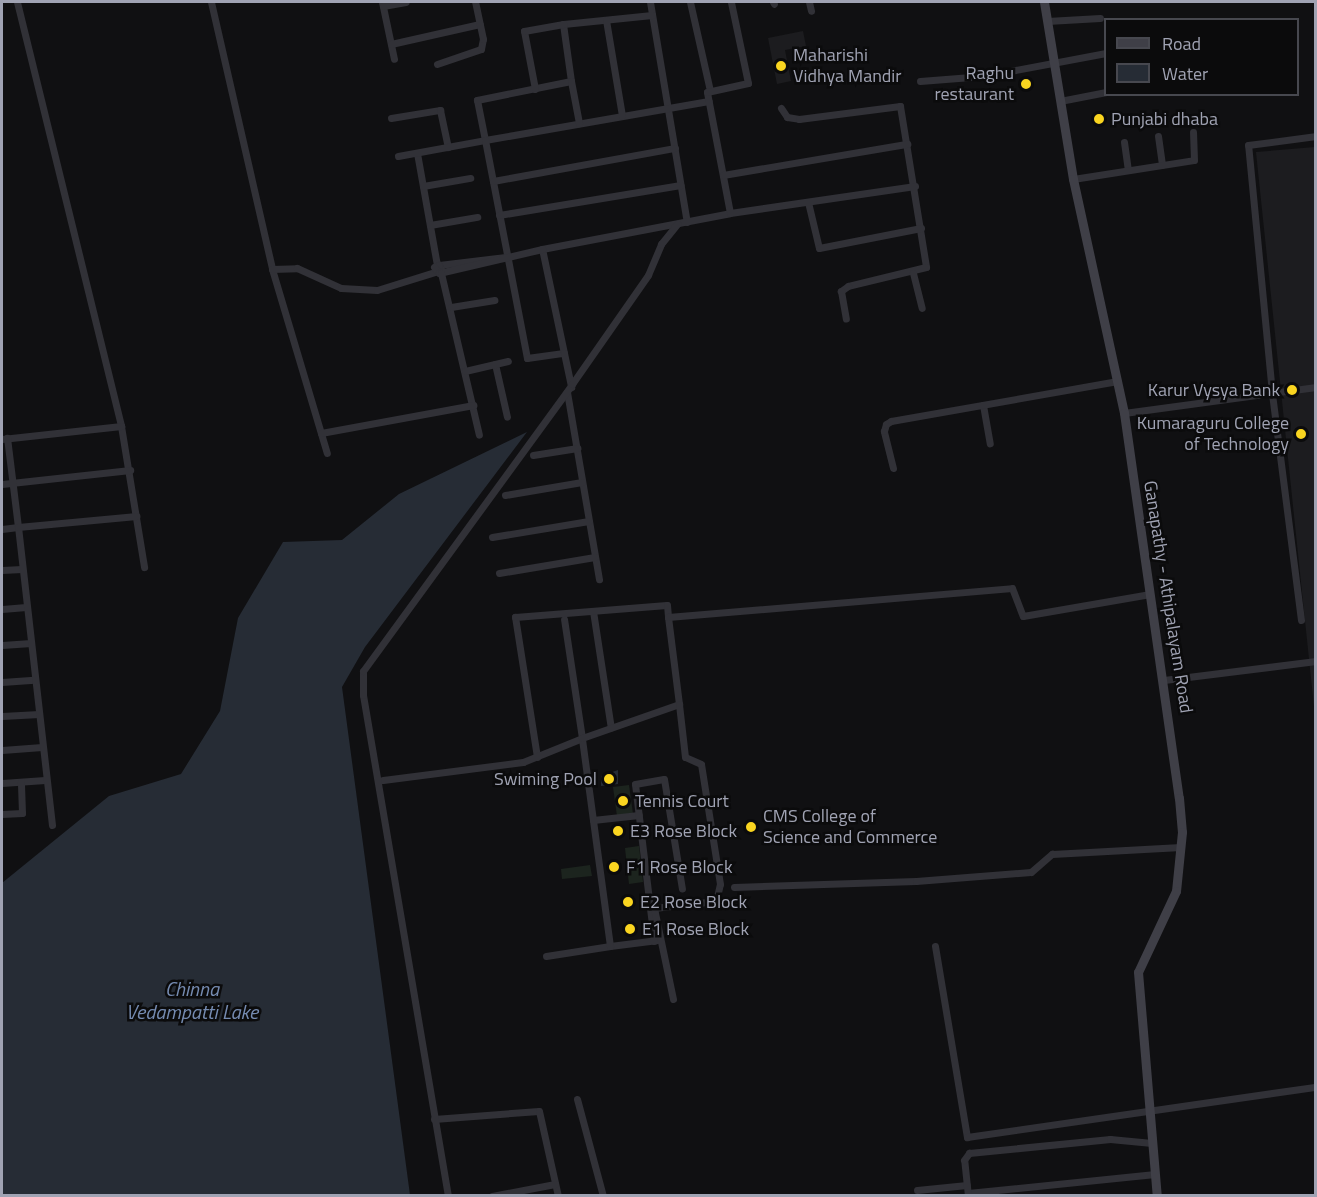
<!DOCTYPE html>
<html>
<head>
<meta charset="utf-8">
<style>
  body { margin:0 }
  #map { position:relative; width:1317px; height:1197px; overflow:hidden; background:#101012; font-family:"Titillium Web",sans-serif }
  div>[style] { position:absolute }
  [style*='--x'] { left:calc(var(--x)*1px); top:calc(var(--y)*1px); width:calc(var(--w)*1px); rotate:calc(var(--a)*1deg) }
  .built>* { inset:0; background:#1c1c1f }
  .green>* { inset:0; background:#1c241e }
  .water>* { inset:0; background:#262c35 }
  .street>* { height:7px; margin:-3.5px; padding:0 3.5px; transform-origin:3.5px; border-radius:3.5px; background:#313137 }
  .secondary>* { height:9px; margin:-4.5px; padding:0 4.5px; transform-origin:4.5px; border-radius:4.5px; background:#3f3f47 }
  .dots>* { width:16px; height:16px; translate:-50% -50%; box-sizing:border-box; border:3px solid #0b0b0c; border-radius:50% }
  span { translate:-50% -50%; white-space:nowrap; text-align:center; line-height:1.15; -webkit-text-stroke:5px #0b0b0c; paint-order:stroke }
  .poi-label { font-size:18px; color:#a0a3b3 }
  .left { translate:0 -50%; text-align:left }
  .right { translate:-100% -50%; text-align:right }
  .street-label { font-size:18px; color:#a0a3b3 }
  .water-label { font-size:20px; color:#758bb1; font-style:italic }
  .frame { position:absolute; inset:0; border:3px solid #a0a3b3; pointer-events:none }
  .legend { position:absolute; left:1104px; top:18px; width:195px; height:78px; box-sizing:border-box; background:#0b0b0c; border:2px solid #47484f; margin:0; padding:8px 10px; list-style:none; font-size:18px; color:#a0a3b3 }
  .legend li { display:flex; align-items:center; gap:12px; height:30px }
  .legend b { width:30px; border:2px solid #47484f }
</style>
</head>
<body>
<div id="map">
  <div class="built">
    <div style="clip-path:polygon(803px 31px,806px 46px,785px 50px,791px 81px,777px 84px,768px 38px)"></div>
    <div style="clip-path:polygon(1315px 147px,1315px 716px,1256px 152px)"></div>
  </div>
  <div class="green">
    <div style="clip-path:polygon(629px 785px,633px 814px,617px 816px,613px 787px)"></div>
    <div style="clip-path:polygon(639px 846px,643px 882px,629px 884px,625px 848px)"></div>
    <div style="clip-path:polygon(590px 865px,592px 876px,562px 879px,561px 869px)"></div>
  </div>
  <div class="water">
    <div style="clip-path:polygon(527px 432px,365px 647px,342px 687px,410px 1195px,2px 1195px,2px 883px,109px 796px,181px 774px,220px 711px,238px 618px,283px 542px,342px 540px,399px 494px)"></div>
    <div style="clip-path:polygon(618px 770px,618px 784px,601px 786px,601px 776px)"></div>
  </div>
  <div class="street">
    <div style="--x:17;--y:2;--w:437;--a:76.2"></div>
    <div style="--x:121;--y:426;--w:143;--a:80.7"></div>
    <div style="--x:211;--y:2;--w:274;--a:77.1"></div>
    <div style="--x:272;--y:269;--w:192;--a:73.4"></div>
    <div style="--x:382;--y:2;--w:58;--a:78.1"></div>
    <div style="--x:650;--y:2;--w:223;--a:80.5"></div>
    <div style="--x:690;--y:2;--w:91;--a:77.3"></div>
    <div style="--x:773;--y:2;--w:2;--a:63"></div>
    <div style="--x:809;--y:2;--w:9;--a:77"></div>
    <div style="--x:383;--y:6;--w:23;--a:-10"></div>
    <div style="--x:652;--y:15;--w:89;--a:174.2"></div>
    <div style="--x:563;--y:24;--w:58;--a:82"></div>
    <div style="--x:571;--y:81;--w:96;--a:168.6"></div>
    <div style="--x:477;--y:100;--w:41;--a:78.7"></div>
    <div style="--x:485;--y:140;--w:227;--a:-9.9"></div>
    <div style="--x:606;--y:20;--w:97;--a:80.5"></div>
    <div style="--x:1047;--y:21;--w:53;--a:-3.2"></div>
    <div style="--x:391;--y:44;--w:91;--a:-12.7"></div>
    <div style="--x:437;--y:64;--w:46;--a:-18.8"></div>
    <div style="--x:481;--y:49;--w:10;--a:-79"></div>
    <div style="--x:483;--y:39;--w:38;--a:-102"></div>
    <div style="--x:571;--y:81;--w:43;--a:79.2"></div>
    <div style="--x:920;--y:81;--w:64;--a:-4.5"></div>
    <div style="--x:984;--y:76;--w:124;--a:-10.7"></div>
    <div style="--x:535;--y:89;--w:59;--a:-100.7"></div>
    <div style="--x:524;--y:31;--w:40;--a:-10"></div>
    <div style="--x:1060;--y:101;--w:47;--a:-11.1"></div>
    <div style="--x:781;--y:108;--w:11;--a:56"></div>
    <div style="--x:787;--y:117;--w:12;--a:9"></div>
    <div style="--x:799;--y:119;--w:102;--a:-7.3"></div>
    <div style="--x:900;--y:106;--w:163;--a:80.8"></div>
    <div style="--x:926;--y:267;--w:80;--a:166.3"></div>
    <div style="--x:848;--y:286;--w:9;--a:144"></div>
    <div style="--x:841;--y:291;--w:28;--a:80"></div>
    <div style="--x:391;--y:118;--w:50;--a:-9.3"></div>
    <div style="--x:440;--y:110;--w:38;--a:78"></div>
    <div style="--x:1158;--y:136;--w:29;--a:82"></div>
    <div style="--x:1124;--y:142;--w:28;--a:82"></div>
    <div style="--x:417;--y:153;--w:114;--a:79.9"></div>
    <div style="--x:398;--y:156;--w:88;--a:-10.4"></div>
    <div style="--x:485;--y:140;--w:222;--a:79.1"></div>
    <div style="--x:527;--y:358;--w:37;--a:-8"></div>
    <div style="--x:564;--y:353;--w:106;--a:-101.9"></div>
    <div style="--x:542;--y:249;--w:191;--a:-10.8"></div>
    <div style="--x:730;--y:213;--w:123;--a:-100.8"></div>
    <div style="--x:707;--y:92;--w:42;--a:-12.4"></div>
    <div style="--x:748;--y:83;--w:83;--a:-101.9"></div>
    <div style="--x:723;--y:175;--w:187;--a:-9.6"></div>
    <div style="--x:1073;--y:179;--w:122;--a:-8.9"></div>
    <div style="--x:1194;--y:160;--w:28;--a:-92"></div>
    <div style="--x:493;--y:181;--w:185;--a:-10.3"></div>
    <div style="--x:423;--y:186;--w:48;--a:-9.7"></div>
    <div style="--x:808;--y:202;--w:47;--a:76.6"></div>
    <div style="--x:819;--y:248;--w:104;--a:-11.1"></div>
    <div style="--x:730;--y:213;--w:187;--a:-8.3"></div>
    <div style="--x:499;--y:215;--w:184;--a:-9.4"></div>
    <div style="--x:430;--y:225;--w:48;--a:-9.7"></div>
    <div style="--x:439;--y:265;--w:67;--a:-6.8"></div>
    <div style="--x:272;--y:269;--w:25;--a:-2"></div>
    <div style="--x:297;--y:268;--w:48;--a:24.4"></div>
    <div style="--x:341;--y:288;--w:36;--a:3"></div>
    <div style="--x:377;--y:290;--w:61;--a:-17.2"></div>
    <div style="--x:442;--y:271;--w:7;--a:-117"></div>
    <div style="--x:439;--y:265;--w:5;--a:158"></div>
    <div style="--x:434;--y:267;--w:8;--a:50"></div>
    <div style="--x:439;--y:273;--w:106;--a:-13.1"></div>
    <div style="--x:441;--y:273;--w:166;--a:76.8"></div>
    <div style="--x:913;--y:273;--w:36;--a:76"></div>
    <div style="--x:451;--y:307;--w:44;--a:-9.2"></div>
    <div style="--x:564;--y:353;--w:35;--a:78"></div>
    <div style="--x:495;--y:364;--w:54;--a:77.2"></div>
    <div style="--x:465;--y:371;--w:44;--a:-13.1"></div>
    <div style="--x:567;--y:392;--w:190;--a:80.3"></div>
    <div style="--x:983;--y:405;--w:39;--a:80"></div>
    <div style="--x:1124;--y:413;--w:194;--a:-7.7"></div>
    <div style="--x:321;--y:433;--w:155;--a:-10.4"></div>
    <div style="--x:2;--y:439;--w:120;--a:-6.2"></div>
    <div style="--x:533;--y:455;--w:45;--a:-9"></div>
    <div style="--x:893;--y:468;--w:38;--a:-104"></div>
    <div style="--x:884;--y:431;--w:7;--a:-74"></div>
    <div style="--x:886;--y:424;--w:6;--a:-31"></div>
    <div style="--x:891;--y:421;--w:230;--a:-10"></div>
    <div style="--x:2;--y:484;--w:129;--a:-6.2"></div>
    <div style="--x:505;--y:495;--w:78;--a:-9.6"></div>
    <div style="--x:2;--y:529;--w:16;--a:-7"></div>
    <div style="--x:18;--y:527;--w:90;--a:-97"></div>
    <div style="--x:492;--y:537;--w:98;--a:-9.4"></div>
    <div style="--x:2;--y:570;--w:20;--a:-3"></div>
    <div style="--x:499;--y:573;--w:97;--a:-9.5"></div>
    <div style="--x:2;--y:609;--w:24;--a:-5"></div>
    <div style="--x:593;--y:611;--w:118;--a:81.3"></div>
    <div style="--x:1301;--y:620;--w:229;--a:-97.3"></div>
    <div style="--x:1272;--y:393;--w:249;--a:-95.5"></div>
    <div style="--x:1248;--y:145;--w:69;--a:-7.5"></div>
    <div style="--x:2;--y:645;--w:29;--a:-4"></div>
    <div style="--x:1164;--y:680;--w:153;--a:-7.1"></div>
    <div style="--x:2;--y:682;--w:32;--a:-4"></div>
    <div style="--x:2;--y:716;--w:37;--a:-3"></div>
    <div style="--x:2;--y:750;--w:40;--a:-4.3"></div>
    <div style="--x:537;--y:757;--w:142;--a:-98.9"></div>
    <div style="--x:515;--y:617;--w:152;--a:-4.5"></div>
    <div style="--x:667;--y:605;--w:12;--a:85"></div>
    <div style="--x:383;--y:780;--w:141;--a:-7.3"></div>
    <div style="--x:523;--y:762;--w:64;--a:-22.1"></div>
    <div style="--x:582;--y:738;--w:120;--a:-98.6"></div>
    <div style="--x:2;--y:783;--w:43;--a:-4"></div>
    <div style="--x:2;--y:814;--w:20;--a:-3"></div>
    <div style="--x:22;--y:813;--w:31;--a:-92"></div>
    <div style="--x:593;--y:820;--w:46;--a:-6.2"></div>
    <div style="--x:52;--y:825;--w:300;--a:-96.5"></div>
    <div style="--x:18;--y:527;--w:119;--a:-5.3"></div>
    <div style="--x:734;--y:887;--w:182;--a:-1.9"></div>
    <div style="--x:916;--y:881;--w:115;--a:-4.5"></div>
    <div style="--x:1031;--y:872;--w:28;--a:-41"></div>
    <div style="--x:1052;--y:854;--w:129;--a:-3.1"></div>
    <div style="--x:654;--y:941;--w:158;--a:-96.9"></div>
    <div style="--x:635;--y:784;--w:29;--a:-10"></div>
    <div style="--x:664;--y:779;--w:111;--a:80.7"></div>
    <div style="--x:610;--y:946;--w:48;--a:-7.1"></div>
    <div style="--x:935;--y:946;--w:194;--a:80.5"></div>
    <div style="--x:967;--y:1137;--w:353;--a:-8.2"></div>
    <div style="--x:546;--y:956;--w:65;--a:-8.9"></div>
    <div style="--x:610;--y:946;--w:210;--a:-97.7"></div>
    <div style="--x:582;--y:738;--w:103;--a:-19.3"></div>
    <div style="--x:679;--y:704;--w:88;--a:-97.2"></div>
    <div style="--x:668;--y:617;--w:345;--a:-4.8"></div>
    <div style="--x:1012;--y:588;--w:30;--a:69"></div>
    <div style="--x:1023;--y:616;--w:129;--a:-9.8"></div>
    <div style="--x:673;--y:999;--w:93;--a:-101.8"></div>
    <div style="--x:654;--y:908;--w:62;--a:-6.4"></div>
    <div style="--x:716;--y:901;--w:17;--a:-77"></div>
    <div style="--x:720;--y:884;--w:121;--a:-99"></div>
    <div style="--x:701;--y:764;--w:17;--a:-156"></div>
    <div style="--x:685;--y:757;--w:53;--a:-96.5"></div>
    <div style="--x:577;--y:1099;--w:100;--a:75"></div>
    <div style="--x:434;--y:1119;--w:105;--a:-4.4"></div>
    <div style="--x:539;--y:1111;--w:87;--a:77.4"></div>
    <div style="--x:917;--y:1190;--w:50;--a:-5.7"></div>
    <div style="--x:968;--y:1193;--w:188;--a:-5.8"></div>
    <div style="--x:448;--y:1196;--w:508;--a:-99.63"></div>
    <div style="--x:363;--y:695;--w:24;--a:-90"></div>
    <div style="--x:363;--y:671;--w:355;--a:-53.9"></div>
    <div style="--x:572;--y:384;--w:133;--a:-55.1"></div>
    <div style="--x:648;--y:275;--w:34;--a:-67"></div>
    <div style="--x:661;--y:244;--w:26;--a:-51"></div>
    <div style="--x:492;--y:1196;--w:64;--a:-10.8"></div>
    <div style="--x:968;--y:1196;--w:36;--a:-96"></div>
    <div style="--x:964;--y:1160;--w:9;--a:-54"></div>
    <div style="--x:969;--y:1153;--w:142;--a:-5.7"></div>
    <div style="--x:1110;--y:1139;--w:42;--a:5.4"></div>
  </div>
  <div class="secondary">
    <div style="--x:1044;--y:2;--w:179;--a:80.7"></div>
    <div style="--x:1073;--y:179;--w:239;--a:77.7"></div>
    <div style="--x:1124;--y:413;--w:389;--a:81.9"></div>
    <div style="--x:1179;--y:798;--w:34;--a:85"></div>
    <div style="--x:1182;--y:832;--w:59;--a:95.8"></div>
    <div style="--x:1176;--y:891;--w:89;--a:115.1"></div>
    <div style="--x:1138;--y:972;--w:225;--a:85.2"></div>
  </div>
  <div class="dots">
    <div style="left:781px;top:66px;background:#fad520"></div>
    <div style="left:1026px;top:84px;background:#fad520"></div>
    <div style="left:1099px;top:119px;background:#fad520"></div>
    <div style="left:1292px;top:390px;background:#fad520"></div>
    <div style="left:1301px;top:434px;background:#fad520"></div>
    <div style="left:609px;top:779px;background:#fad520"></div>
    <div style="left:623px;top:801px;background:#fad520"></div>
    <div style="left:751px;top:827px;background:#fad520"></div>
    <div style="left:618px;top:831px;background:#fad520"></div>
    <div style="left:614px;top:867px;background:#fad520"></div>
    <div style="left:628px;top:902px;background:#fad520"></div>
    <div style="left:630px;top:929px;background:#fad520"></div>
  </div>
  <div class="poi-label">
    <span class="left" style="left:793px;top:66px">Maharishi<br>Vidhya Mandir</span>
    <span class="right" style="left:1014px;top:84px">Raghu<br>restaurant</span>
    <span class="left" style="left:1111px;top:119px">Punjabi dhaba</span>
    <span class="right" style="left:1280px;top:390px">Karur Vysya Bank</span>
    <span class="right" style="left:1289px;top:434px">Kumaraguru College<br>of Technology</span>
    <span class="right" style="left:597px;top:779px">Swiming Pool</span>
    <span class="left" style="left:635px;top:801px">Tennis Court</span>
    <span class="left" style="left:763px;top:827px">CMS College of<br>Science and Commerce</span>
    <span class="left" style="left:630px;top:831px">E3 Rose Block</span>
    <span class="left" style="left:626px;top:867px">F1 Rose Block</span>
    <span class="left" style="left:640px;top:902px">E2 Rose Block</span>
    <span class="left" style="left:642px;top:929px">E1 Rose Block</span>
  </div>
  <div class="street-label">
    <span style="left:1168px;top:597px;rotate:81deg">Ganapathy - Athipalayam Road</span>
  </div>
  <div class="water-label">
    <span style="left:192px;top:1000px">Chinna<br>Vedampatti Lake</span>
  </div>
  <div class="frame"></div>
  <ul class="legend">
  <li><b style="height:8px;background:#3f3f47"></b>Road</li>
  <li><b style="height:16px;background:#262c35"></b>Water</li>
  </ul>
</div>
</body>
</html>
